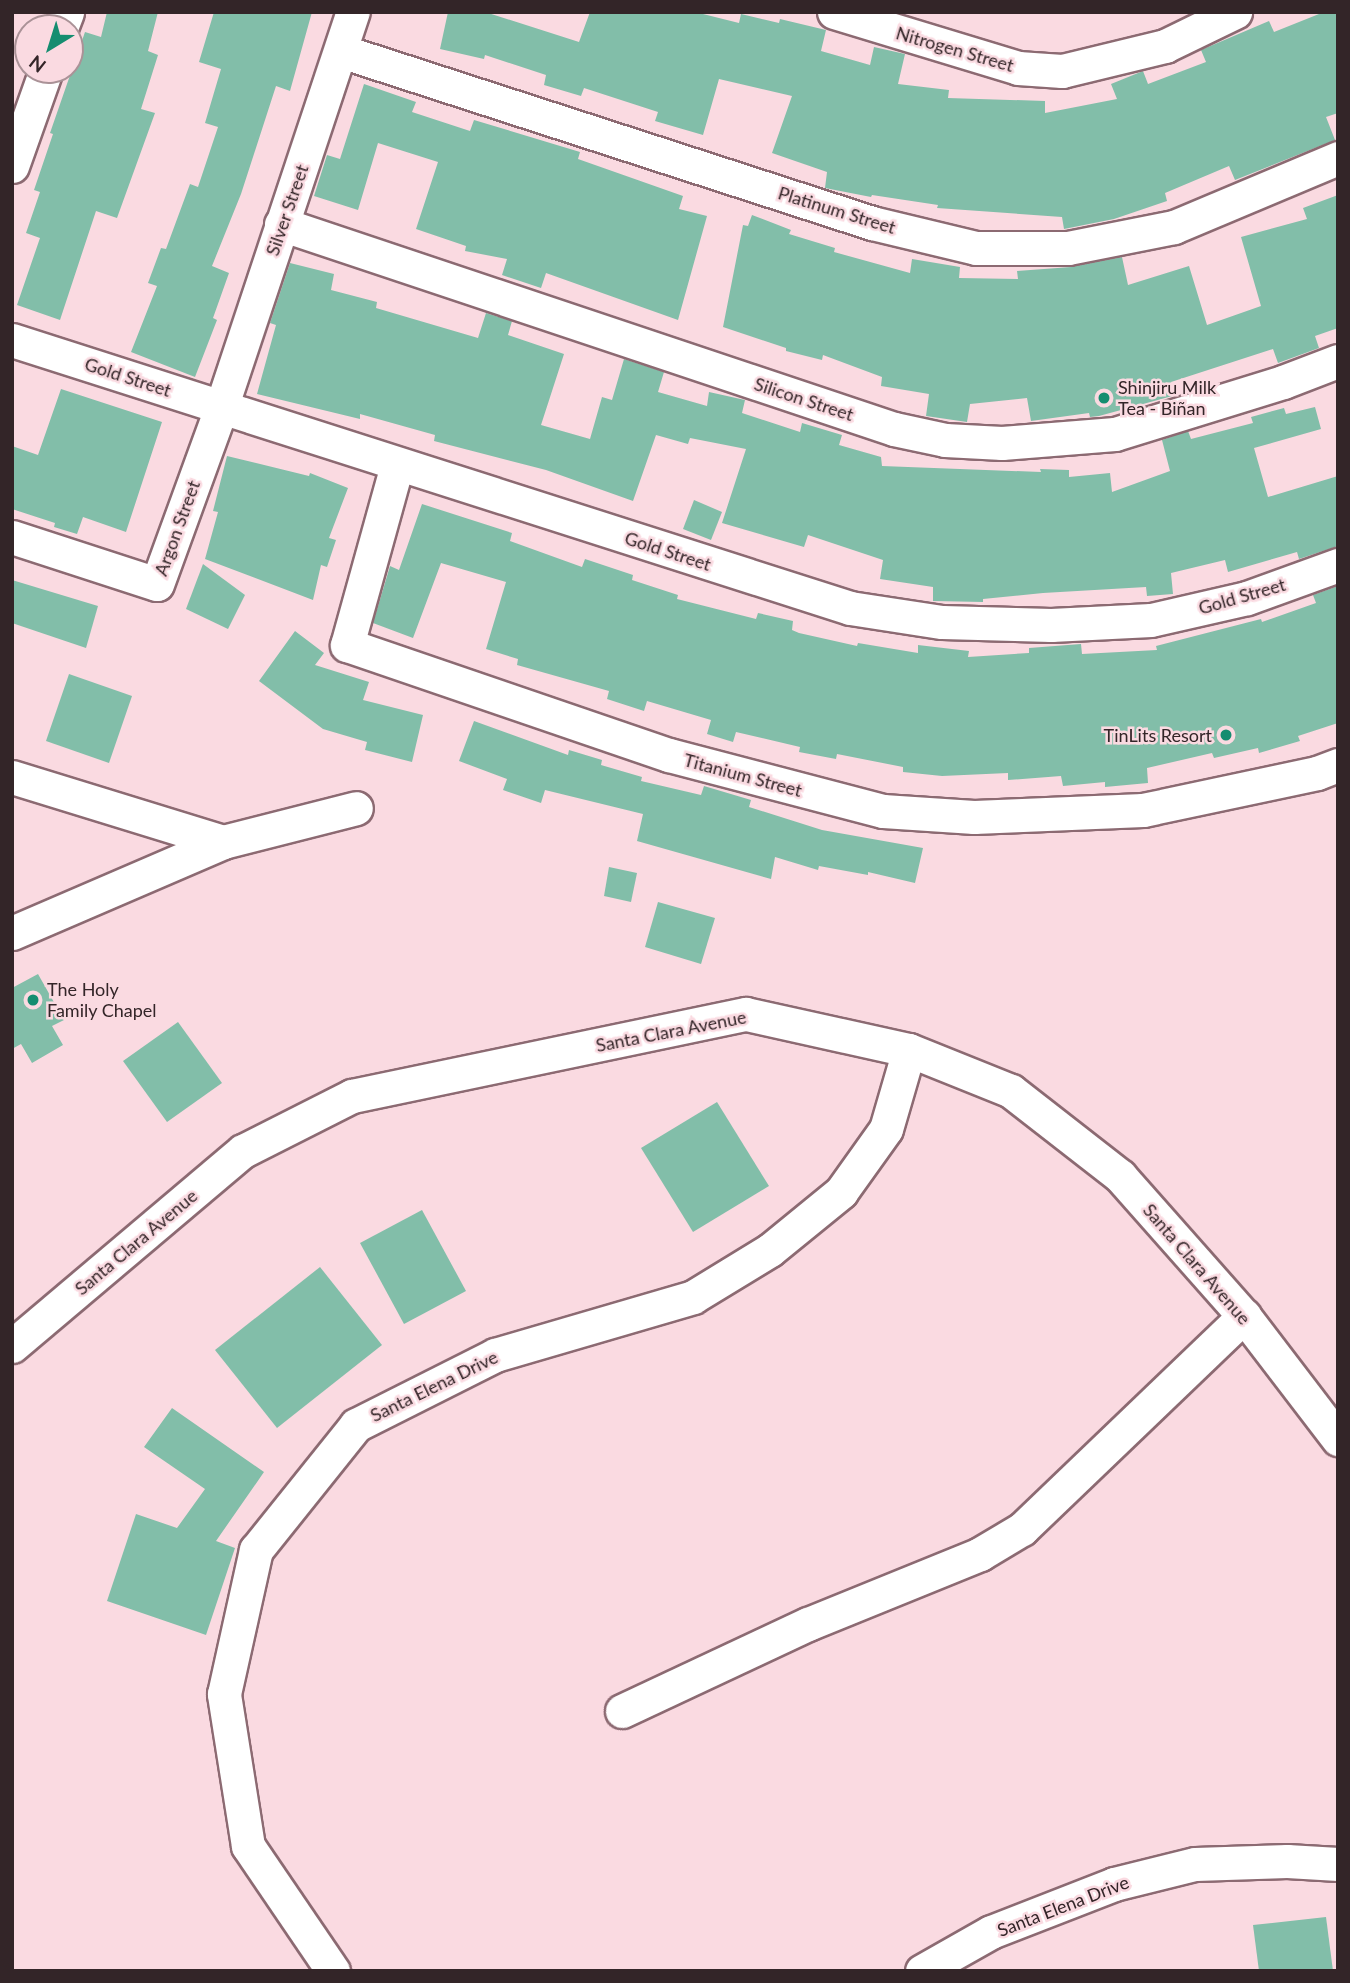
<!DOCTYPE html>
<html>
<head>
<meta charset="utf-8">
<style>
  body { margin:0 }
  #map { position:relative; width:1350px; height:1983px; overflow:hidden; background:#fadae1; font-family:Lato,sans-serif }
  div>[style] { position:absolute }
  [style*='--x'] { left:calc(var(--x)*1px); top:calc(var(--y)*1px); width:calc(var(--w)*1px); rotate:calc(var(--a)*1deg) }
  .building>* { inset:0; background:#82bea9 }
  .roads { filter:drop-shadow(2px 0 #8c6a72) drop-shadow(-2px 0 #8c6a72) drop-shadow(0 2px #8c6a72) drop-shadow(0 -2px #8c6a72) }
  .minor>* { height:33px; margin:-16.5px; padding:0 16.5px; transform-origin:16.5px; border-radius:16.5px; background:#fff }
  .dots>* { width:19px; height:19px; translate:-50% -50%; box-sizing:border-box; border:4px solid #fadae1; border-radius:50% }
  span { translate:-50% -50%; white-space:nowrap; text-align:center; line-height:1.15; -webkit-text-stroke:5px #fadae1; paint-order:stroke }
  .street-label { font-size:18px; color:#332528 }
  .poi-label { font-size:18px; color:#332528 }
  .left { translate:0 -50%; text-align:left }
  .right { translate:-100% -50%; text-align:right }
  .frame { position:absolute; inset:0; border:14px solid #332528; pointer-events:none }
  .north { position:absolute; left:14px; top:14px; width:70px; height:70px; box-sizing:border-box; background:#fadae1; border:2px solid #aa9297; border-radius:50%; rotate:218deg; font-size:19px; font-weight:700; line-height:28px; text-align:center; color:#332528 }
  .north::after { content:''; display:block; margin:auto; width:24px; height:32px; background:#158d70; clip-path:polygon(50% 0,100% 100%,50% 72%,0 100%) }
</style>
</head>
<body>
<div id="map">
  <div class="building">
    <div style="clip-path:polygon(107px 12px,158px 12px,148px 51px,158px 55px,141px 109px,155px 113px,117px 218px,96px 211px,60px 320px,17px 305px,40px 238px,26px 233px,40px 192px,34px 190px,53px 134px,50px 133px,85px 32px,101px 37px)"></div>
    <div style="clip-path:polygon(214px 12px,312px 12px,290px 91px,276px 86px,241px 194px,212px 266px,229px 273px,213px 318px,217px 320px,195px 377px,131px 352px,157px 286px,148px 283px,161px 248px,166px 249px,190px 184px,198px 187px,218px 127px,205px 123px,221px 69px,199px 62px)"></div>
    <div style="clip-path:polygon(448px 12px,485px 12px,579px 42px,590px 12px,695px 12px,739px 23px,741px 14px,779px 23px,780px 19px,826px 30px,821px 51px,870px 65px,874px 47px,905px 54px,898px 84px,949px 90px,948px 98px,1045px 101px,1045px 113px,1117px 99px,1111px 84px,1143px 71px,1148px 84px,1206px 62px,1201px 50px,1269px 21px,1274px 32px,1324px 12px,1338px 12px,1338px 113px,1326px 117px,1335px 140px,1235px 180px,1229px 166px,1165px 193px,1167px 201px,1114px 219px,1064px 229px,1062px 217px,937px 208px,938px 205px,872px 195px,871px 197px,825px 188px,827px 172px,772px 153px,792px 96px,719px 79px,703px 135px,655px 121px,658px 112px,584px 88px,581px 96px,544px 85px,546px 75px,485px 55px,484px 59px,440px 49px)"></div>
    <div style="clip-path:polygon(364px 84px,416px 102px,412px 112px,470px 131px,474px 120px,580px 152px,578px 159px,683px 196px,679px 209px,707px 216px,678px 320px,546px 273px,541px 288px,502px 275px,507px 259px,465px 251px,466px 246px,416px 229px,438px 162px,378px 143px,358px 210px,314px 196px,327px 155px,340px 159px)"></div>
    <div style="clip-path:polygon(1338px 195px,1338px 328px,1315px 336px,1319px 348px,1278px 363px,1273px 349px,1171px 382px,1176px 395px,1099px 416px,1090px 417px,1089px 413px,1031px 421px,1027px 398px,970px 404px,967px 422px,926px 416px,929px 394px,881px 386px,882px 377px,823px 355px,822px 360px,786px 351px,786px 348px,723px 327px,743px 225px,748px 226px,752px 215px,791px 230px,789px 234px,835px 248px,834px 252px,910px 273px,912px 259px,960px 267px,959px 278px,1018px 279px,1017px 271px,1071px 267px,1122px 257px,1128px 285px,1189px 266px,1207px 325px,1261px 306px,1241px 237px,1307px 219px,1303px 208px)"></div>
    <div style="clip-path:polygon(290px 263px,334px 274px,331px 290px,377px 302px,376px 308px,478px 338px,486px 313px,512px 321px,508px 335px,564px 354px,541px 425px,590px 439px,602px 397px,612px 400px,624px 359px,664px 372px,658px 392px,707px 406px,709px 392px,745px 400px,742px 413px,800px 432px,802px 423px,842px 435px,839px 445px,881px 457px,882px 466px,1041px 472px,1040px 469px,1069px 470px,1069px 477px,1110px 473px,1112px 492px,1170px 471px,1162px 440px,1188px 431px,1191px 439px,1253px 423px,1251px 417px,1284px 408px,1286px 414px,1315px 407px,1321px 429px,1254px 448px,1268px 497px,1338px 476px,1338px 546px,1299px 559px,1297px 552px,1228px 572px,1225px 560px,1171px 573px,1173px 594px,1147px 596px,1146px 587px,1043px 593px,983px 599px,983px 602px,933px 601px,933px 587px,880px 579px,883px 560px,808px 535px,804px 547px,722px 523px,746px 449px,690px 438px,688px 444px,656px 435px,633px 501px,546px 470px,434px 441px,435px 435px,360px 414px,360px 419px,257px 394px,276px 325px,270px 323px)"></div>
    <div style="clip-path:polygon(61px 389px,162px 422px,126px 532px,83px 517px,77px 534px,54px 527px,55px 523px,12px 509px,12px 446px,38px 455px)"></div>
    <div style="clip-path:polygon(227px 456px,309px 476px,310px 473px,348px 488px,329px 538px,336px 540px,327px 567px,321px 565px,313px 600px,205px 559px,218px 512px,213px 511px)"></div>
    <div style="clip-path:polygon(694px 500px,722px 512px,711px 540px,683px 529px)"></div>
    <div style="clip-path:polygon(422px 504px,512px 533px,510px 541px,582px 567px,585px 559px,633px 575px,632px 580px,678px 595px,677px 599px,756px 619px,758px 613px,793px 621px,792px 630px,799px 633px,857px 646px,858px 643px,918px 653px,918px 645px,969px 651px,968px 657px,1029px 653px,1029px 648px,1081px 644px,1082px 654px,1157px 650px,1156px 646px,1261px 619px,1262px 622px,1316px 603px,1313px 595px,1338px 586px,1338px 723px,1298px 736px,1300px 741px,1259px 753px,1258px 748px,1214px 758px,1212px 753px,1147px 768px,1148px 783px,1105px 787px,1105px 782px,1063px 786px,1061px 776px,1008px 780px,1008px 773px,942px 776px,903px 772px,903px 767px,837px 754px,836px 759px,799px 752px,800px 747px,736px 732px,733px 742px,707px 734px,711px 720px,647px 701px,644px 711px,607px 699px,609px 691px,517px 665px,518px 659px,486px 649px,506px 582px,441px 563px,413px 638px,373px 623px,390px 566px,399px 570px)"></div>
    <div style="clip-path:polygon(203px 564px,245px 595px,228px 629px,186px 609px)"></div>
    <div style="clip-path:polygon(12px 580px,98px 606px,86px 648px,12px 623px)"></div>
    <div style="clip-path:polygon(295px 631px,324px 653px,315px 665px,369px 682px,363px 700px,423px 715px,412px 762px,365px 750px,367px 742px,323px 729px,259px 681px)"></div>
    <div style="clip-path:polygon(69px 674px,132px 696px,109px 763px,46px 741px)"></div>
    <div style="clip-path:polygon(474px 721px,568px 755px,569px 750px,602px 760px,601px 765px,642px 777px,641px 781px,701px 795px,704px 786px,751px 800px,749px 807px,822px 830px,923px 848px,915px 883px,868px 872px,868px 875px,819px 866px,818px 870px,775px 857px,771px 879px,637px 841px,643px 814px,545px 790px,541px 803px,503px 790px,507px 779px,459px 761px)"></div>
    <div style="clip-path:polygon(609px 867px,637px 873px,631px 902px,604px 896px)"></div>
    <div style="clip-path:polygon(658px 902px,715px 918px,701px 964px,645px 947px)"></div>
    <div style="clip-path:polygon(38px 974px,64px 1020px,52px 1026px,63px 1045px,32px 1063px,21px 1044px,12px 1049px,12px 988px)"></div>
    <div style="clip-path:polygon(178px 1022px,222px 1083px,167px 1122px,123px 1061px)"></div>
    <div style="clip-path:polygon(717px 1102px,769px 1186px,693px 1232px,641px 1148px)"></div>
    <div style="clip-path:polygon(422px 1210px,466px 1291px,404px 1324px,360px 1243px)"></div>
    <div style="clip-path:polygon(320px 1267px,382px 1345px,277px 1428px,215px 1350px)"></div>
    <div style="clip-path:polygon(172px 1408px,264px 1472px,216px 1541px,235px 1548px,206px 1635px,107px 1601px,136px 1514px,177px 1528px,205px 1489px,144px 1447px)"></div>
    <div style="clip-path:polygon(1326px 1917px,1333px 1971px,1259px 1971px,1253px 1925px)"></div>
  </div>
  <div class="roads">
    <div class="minor">
      <div style="--x:834;--y:12;--w:192;--a:16.9"></div>
      <div style="--x:1018;--y:68;--w:44;--a:3.9"></div>
      <div style="--x:1062;--y:71;--w:106;--a:-13.6"></div>
      <div style="--x:1165;--y:46;--w:78;--a:-25.9"></div>
      <div style="--x:61;--y:28;--w:17;--a:-69"></div>
      <div style="--x:341;--y:51;--w:558;--a:17.95"></div>
      <div style="--x:872;--y:223;--w:107;--a:13.5"></div>
      <div style="--x:976;--y:248;--w:92;--a:0"></div>
      <div style="--x:1068;--y:248;--w:108;--a:-11.2"></div>
      <div style="--x:1174;--y:227;--w:178;--a:-22.8"></div>
      <div style="--x:12;--y:166;--w:102;--a:-70.5"></div>
      <div style="--x:281;--y:224;--w:646;--a:18.49"></div>
      <div style="--x:894;--y:429;--w:52;--a:12.2"></div>
      <div style="--x:945;--y:440;--w:57;--a:3"></div>
      <div style="--x:1002;--y:443;--w:113;--a:-4.6"></div>
      <div style="--x:1115;--y:434;--w:176;--a:-17.2"></div>
      <div style="--x:1283;--y:382;--w:59;--a:-20.9"></div>
      <div style="--x:12;--y:340;--w:880;--a:17.73"></div>
      <div style="--x:850;--y:608;--w:93;--a:8.7"></div>
      <div style="--x:942;--y:622;--w:109;--a:1.6"></div>
      <div style="--x:1051;--y:625;--w:100;--a:-2.9"></div>
      <div style="--x:1151;--y:620;--w:98;--a:-12.9"></div>
      <div style="--x:1247;--y:598;--w:97;--a:-19.9"></div>
      <div style="--x:397;--y:465;--w:187;--a:105.5"></div>
      <div style="--x:347;--y:645;--w:340;--a:18.9"></div>
      <div style="--x:669;--y:755;--w:221;--a:14.7"></div>
      <div style="--x:883;--y:811;--w:91;--a:3.8"></div>
      <div style="--x:974;--y:817;--w:169;--a:-2.4"></div>
      <div style="--x:1143;--y:810;--w:178;--a:-12"></div>
      <div style="--x:1317;--y:773;--w:22;--a:-21"></div>
      <div style="--x:12;--y:537;--w:152;--a:18"></div>
      <div style="--x:157;--y:584;--w:187;--a:-70"></div>
      <div style="--x:221;--y:408;--w:417;--a:-71.6"></div>
      <div style="--x:12;--y:777;--w:221;--a:17.1"></div>
      <div style="--x:223;--y:842;--w:137;--a:-14.3"></div>
      <div style="--x:12;--y:933;--w:230;--a:-23.3"></div>
      <div style="--x:12;--y:1346;--w:302;--a:-40.2"></div>
      <div style="--x:243;--y:1151;--w:122;--a:-26.8"></div>
      <div style="--x:352;--y:1096;--w:402;--a:-11.8"></div>
      <div style="--x:746;--y:1014;--w:167;--a:12.5"></div>
      <div style="--x:909;--y:1050;--w:110;--a:21.9"></div>
      <div style="--x:1011;--y:1091;--w:138;--a:37.9"></div>
      <div style="--x:1120;--y:1176;--w:187;--a:48.5"></div>
      <div style="--x:1244;--y:1316;--w:155;--a:52.6"></div>
      <div style="--x:622;--y:1711;--w:205;--a:-25.1"></div>
      <div style="--x:808;--y:1624;--w:186;--a:-22.1"></div>
      <div style="--x:980;--y:1554;--w:49;--a:-30.8"></div>
      <div style="--x:1022;--y:1529;--w:308;--a:-43.8"></div>
      <div style="--x:333;--y:1971;--w:151;--a:-124.2"></div>
      <div style="--x:248;--y:1846;--w:154;--a:-99"></div>
      <div style="--x:224;--y:1694;--w:148;--a:-77.5"></div>
      <div style="--x:256;--y:1550;--w:160;--a:-51.3"></div>
      <div style="--x:356;--y:1425;--w:156;--a:-26.7"></div>
      <div style="--x:495;--y:1355;--w:206;--a:-16.3"></div>
      <div style="--x:693;--y:1297;--w:90;--a:-31.4"></div>
      <div style="--x:770;--y:1250;--w:92;--a:-39.2"></div>
      <div style="--x:841;--y:1192;--w:77;--a:-54.5"></div>
      <div style="--x:886;--y:1129;--w:82;--a:-73.8"></div>
      <div style="--x:922;--y:1971;--w:79;--a:-29.5"></div>
      <div style="--x:991;--y:1932;--w:132;--a:-21.3"></div>
      <div style="--x:1114;--y:1884;--w:83;--a:-13.9"></div>
      <div style="--x:1195;--y:1864;--w:92;--a:-1.9"></div>
      <div style="--x:1287;--y:1861;--w:51;--a:3.4"></div>
    </div>
  </div>
  <div class="dots">
    <div style="left:1104px;top:398px;background:#158d70"></div>
    <div style="left:1226px;top:735px;background:#158d70"></div>
    <div style="left:33px;top:1000px;background:#158d70"></div>
  </div>
  <div class="street-label">
    <span style="left:955px;top:49px;rotate:16deg">Nitrogen Street</span>
    <span style="left:287px;top:210px;rotate:-71deg">Silver Street</span>
    <span style="left:837px;top:210px;rotate:17deg">Platinum Street</span>
    <span style="left:128px;top:377px;rotate:18deg">Gold Street</span>
    <span style="left:804px;top:399px;rotate:18deg">Silicon Street</span>
    <span style="left:177px;top:528px;rotate:-70deg">Argon Street</span>
    <span style="left:668px;top:551px;rotate:18deg">Gold Street</span>
    <span style="left:1242px;top:596px;rotate:-16deg">Gold Street</span>
    <span style="left:743px;top:775px;rotate:15deg">Titanium Street</span>
    <span style="left:671px;top:1031px;rotate:-11deg">Santa Clara Avenue</span>
    <span style="left:136px;top:1242px;rotate:-40deg">Santa Clara Avenue</span>
    <span style="left:1197px;top:1264px;rotate:49deg">Santa Clara Avenue</span>
    <span style="left:434px;top:1386px;rotate:-26deg">Santa Elena Drive</span>
    <span style="left:1063px;top:1906px;rotate:-21deg">Santa Elena Drive</span>
  </div>
  <div class="poi-label">
    <span class="left" style="left:1118px;top:398px">Shinjiru Milk<br>Tea - Biñan</span>
    <span class="right" style="left:1212px;top:735px">TinLits Resort</span>
    <span class="left" style="left:47px;top:1000px">The Holy<br>Family Chapel</span>
  </div>
  <div class="frame"></div>
  <div class="north">N</div>
</div>
</body>
</html>
